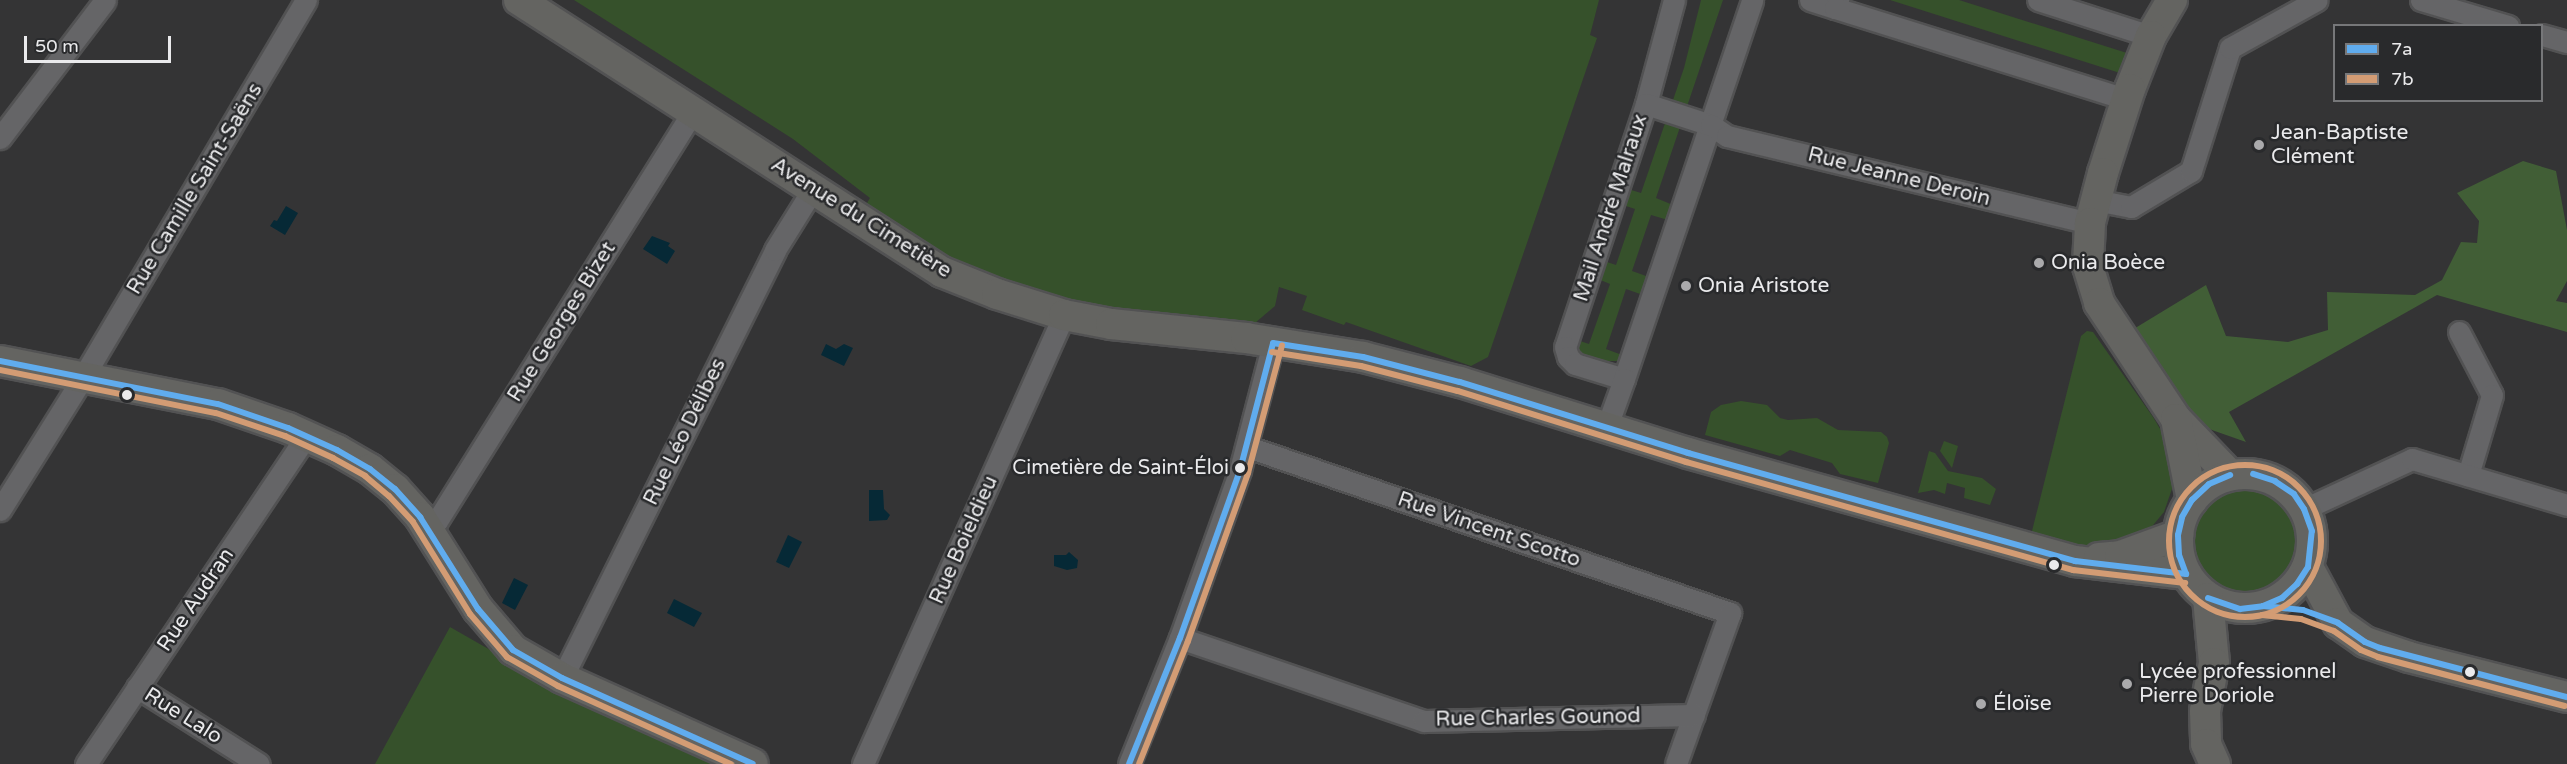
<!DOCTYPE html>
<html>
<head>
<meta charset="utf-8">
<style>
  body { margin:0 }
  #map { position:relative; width:2567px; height:764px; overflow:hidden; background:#343435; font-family:"Varela Round",sans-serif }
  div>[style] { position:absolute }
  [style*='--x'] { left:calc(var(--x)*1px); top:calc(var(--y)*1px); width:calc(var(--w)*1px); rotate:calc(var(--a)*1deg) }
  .green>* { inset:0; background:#36512b }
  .round { border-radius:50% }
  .forest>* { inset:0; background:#415e36 }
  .water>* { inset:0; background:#062936 }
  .roads { filter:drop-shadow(2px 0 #525253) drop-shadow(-2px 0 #525253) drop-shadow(0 2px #525253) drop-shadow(0 -2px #525253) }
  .street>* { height:21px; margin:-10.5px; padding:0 10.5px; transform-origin:10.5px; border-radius:10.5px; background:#656567 }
  .secondary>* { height:30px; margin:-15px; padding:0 15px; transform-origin:15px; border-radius:15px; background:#646461 }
  .secondary>.ring { margin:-15px; padding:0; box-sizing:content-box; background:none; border:30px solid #646461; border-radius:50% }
  .bus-1>* { height:6px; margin:-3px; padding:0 3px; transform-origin:3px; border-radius:3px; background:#60acee }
  .bus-2>* { height:6px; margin:-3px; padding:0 3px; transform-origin:3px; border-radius:3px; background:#d39c74 }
  .bus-2>.ring { margin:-3px; padding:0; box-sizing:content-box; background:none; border:6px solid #d39c74; border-radius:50% }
  .dots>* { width:16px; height:16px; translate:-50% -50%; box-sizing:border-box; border:3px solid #292a2c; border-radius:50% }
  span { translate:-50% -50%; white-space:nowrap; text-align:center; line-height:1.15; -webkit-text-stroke:5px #292a2c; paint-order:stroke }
  .bus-label { font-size:20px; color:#eaeaec }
  .right { translate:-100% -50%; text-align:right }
  .poi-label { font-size:21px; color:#eaeaec }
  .left { translate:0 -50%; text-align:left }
  .street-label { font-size:21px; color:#eaeaec }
  .legend { position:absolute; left:2333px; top:24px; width:210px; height:78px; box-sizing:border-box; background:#292a2c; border:2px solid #767779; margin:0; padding:8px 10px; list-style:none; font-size:18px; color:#eaeaec }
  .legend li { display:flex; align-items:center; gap:12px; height:30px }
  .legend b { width:30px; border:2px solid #767779 }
  .scale { position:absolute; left:24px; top:36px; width:147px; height:27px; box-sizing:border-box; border:3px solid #eaeaec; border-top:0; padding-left:8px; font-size:18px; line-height:21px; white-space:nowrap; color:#eaeaec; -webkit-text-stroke:4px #292a2c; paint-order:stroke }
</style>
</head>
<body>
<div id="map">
  <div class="green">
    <div style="clip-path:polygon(574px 0,1599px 0,1590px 35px,1597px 38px,1488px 357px,1471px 366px,1346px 322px,1344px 325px,1302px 310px,1307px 296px,1279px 287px,1275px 306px,1255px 323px,1170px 320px,1080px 304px,1025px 289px,935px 253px,864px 208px,870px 198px,793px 139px)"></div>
    <div style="clip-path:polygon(1701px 0,1723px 0,1656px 198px,1673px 205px,1668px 220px,1651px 215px,1632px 271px,1649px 277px,1643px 295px,1626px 289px,1606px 349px,1622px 355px,1620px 361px,1601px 361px,1585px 356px,1571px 345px,1574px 339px,1589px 344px,1610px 284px,1598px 279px,1604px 261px,1616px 265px,1635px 209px,1623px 205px,1628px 189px,1641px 193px,1684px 68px)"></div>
    <div style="clip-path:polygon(1890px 0,1959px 0,2127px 53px,2120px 73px)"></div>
    <div style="clip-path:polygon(2087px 331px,2093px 332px,2153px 417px,2175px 454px,2174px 483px,2164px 512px,2149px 530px,2077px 556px,2029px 543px,2081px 336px)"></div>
    <div style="clip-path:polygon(1741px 401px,1767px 405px,1780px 418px,1788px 420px,1817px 418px,1838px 430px,1881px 432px,1887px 437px,1889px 443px,1878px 483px,1840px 474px,1832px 463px,1790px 450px,1780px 456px,1705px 435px,1711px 412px,1721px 405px)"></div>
    <div style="clip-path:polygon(1944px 441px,1958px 446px,1952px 468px,1940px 451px)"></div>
    <div style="clip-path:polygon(1929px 451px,1935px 453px,1948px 471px,1982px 478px,1996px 489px,1990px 505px,1964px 498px,1965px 488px,1947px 483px,1945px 494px,1934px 490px,1918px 493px)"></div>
    <div class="round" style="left:2188px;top:486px;width:110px;height:110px"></div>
    <div style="clip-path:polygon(450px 627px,562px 691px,724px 764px,375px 764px)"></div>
  </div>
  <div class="forest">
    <div style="clip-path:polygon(2523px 161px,2556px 171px,2567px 230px,2567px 281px,2556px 301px,2567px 303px,2567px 332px,2437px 295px,2229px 412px,2246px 442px,2192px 423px,2132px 330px,2206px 285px,2226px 336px,2288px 342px,2328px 330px,2327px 292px,2415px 295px,2442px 280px,2461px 242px,2477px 243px,2479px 221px,2457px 193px)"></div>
  </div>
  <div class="water">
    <div style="clip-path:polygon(286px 206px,298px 213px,285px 235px,270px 226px,274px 220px,277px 221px)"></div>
    <div style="clip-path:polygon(652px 236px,670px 243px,668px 246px,675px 251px,667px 264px,643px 249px)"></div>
    <div style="clip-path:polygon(826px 344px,836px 349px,844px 344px,853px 348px,844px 366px,821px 355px)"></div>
    <div style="clip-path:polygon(869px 490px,883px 490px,884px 509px,890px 515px,887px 520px,869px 521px)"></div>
    <div style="clip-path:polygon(788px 535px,802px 542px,789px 568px,776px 562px)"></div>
    <div style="clip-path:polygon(1069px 552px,1078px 560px,1077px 568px,1067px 570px,1054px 566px,1054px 555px,1066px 555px)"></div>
    <div style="clip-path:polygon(514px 578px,528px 585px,515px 610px,502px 603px)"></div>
    <div style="clip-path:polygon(674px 599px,702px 613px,694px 627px,667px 613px)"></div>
  </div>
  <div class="roads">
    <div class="street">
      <div style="--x:1674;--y:0;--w:108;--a:105.1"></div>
      <div style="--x:1646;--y:104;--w:256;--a:108.4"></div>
      <div style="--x:1565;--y:347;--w:10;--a:73"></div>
      <div style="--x:1568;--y:357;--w:10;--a:45"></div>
      <div style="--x:1575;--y:364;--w:51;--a:17"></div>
      <div style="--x:1624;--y:379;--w:400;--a:-71.3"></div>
      <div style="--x:1810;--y:0;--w:26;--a:18"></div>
      <div style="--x:1835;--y:8;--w:9;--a:-69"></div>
      <div style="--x:2038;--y:0;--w:119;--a:17.7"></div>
      <div style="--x:2421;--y:0;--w:91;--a:16.6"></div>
      <div style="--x:1835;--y:8;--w:307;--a:17.4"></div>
      <div style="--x:2542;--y:35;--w:26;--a:16"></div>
      <div style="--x:1646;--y:104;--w:68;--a:17.9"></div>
      <div style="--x:1711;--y:125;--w:19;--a:35"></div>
      <div style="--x:1727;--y:136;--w:373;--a:13.5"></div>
      <div style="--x:0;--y:138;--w:173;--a:-52.7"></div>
      <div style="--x:2095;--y:200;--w:37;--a:11"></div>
      <div style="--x:2131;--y:207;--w:70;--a:-31"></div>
      <div style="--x:2191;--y:171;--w:129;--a:-72.4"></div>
      <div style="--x:2230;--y:48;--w:99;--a:-28.9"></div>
      <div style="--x:2459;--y:332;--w:71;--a:62.4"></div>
      <div style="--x:2492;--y:395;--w:84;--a:106.7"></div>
      <div style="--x:1607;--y:426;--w:50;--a:-70.1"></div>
      <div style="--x:1248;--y:447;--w:510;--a:19"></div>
      <div style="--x:1730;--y:613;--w:160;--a:109.7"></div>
      <div style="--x:2304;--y:509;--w:119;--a:-24.8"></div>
      <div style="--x:2412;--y:459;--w:162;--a:16.5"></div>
      <div style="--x:0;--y:510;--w:157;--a:-58"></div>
      <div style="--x:83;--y:377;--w:438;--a:-59.4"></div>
      <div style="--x:427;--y:528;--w:12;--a:-35"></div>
      <div style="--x:437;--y:521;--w:483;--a:-58"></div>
      <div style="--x:1180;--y:638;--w:258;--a:18.8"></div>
      <div style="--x:1424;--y:721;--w:270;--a:-1.3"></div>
      <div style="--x:562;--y:678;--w:478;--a:-63.5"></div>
      <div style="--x:775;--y:250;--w:72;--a:-58.1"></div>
      <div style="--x:137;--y:687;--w:144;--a:32.3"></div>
      <div style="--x:86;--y:764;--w:395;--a:-56.1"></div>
      <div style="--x:863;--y:764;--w:492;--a:-65.9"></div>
      <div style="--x:1129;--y:764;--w:136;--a:-68"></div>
      <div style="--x:1180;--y:638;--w:178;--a:-70.3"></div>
      <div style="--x:1240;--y:470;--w:131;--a:-75.4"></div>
    </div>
    <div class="secondary">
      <div style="--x:519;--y:0;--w:503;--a:32.74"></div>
      <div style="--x:942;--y:272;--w:59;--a:21.8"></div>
      <div style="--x:997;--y:294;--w:70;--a:17.4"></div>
      <div style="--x:1064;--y:315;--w:48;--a:10.8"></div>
      <div style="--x:1111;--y:324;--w:136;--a:5.9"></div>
      <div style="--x:1246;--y:338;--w:119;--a:9.2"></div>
      <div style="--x:1363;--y:357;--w:100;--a:14.5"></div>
      <div style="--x:1460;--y:382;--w:239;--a:17.3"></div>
      <div style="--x:1688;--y:453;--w:402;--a:15.6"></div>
      <div style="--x:2075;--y:561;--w:112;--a:6.7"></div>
      <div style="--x:2172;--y:0;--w:42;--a:120.3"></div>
      <div style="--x:2151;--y:36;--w:57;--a:111.6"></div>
      <div style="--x:2130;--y:89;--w:88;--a:107.8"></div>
      <div style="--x:2103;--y:173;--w:52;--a:104.6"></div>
      <div style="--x:2090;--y:223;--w:43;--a:92.7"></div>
      <div style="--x:2088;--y:266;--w:39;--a:73"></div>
      <div style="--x:2099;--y:303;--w:139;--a:56.4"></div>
      <div style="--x:2176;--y:419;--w:78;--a:46"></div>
      <div style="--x:0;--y:361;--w:222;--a:11.2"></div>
      <div style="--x:218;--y:404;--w:74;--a:18.9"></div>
      <div style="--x:288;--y:428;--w:54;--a:24.2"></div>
      <div style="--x:337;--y:450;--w:38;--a:30"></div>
      <div style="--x:370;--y:469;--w:32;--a:39"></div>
      <div style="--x:395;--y:489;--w:38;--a:48"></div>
      <div style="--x:420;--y:517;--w:109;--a:57.8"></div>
      <div style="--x:478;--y:609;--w:54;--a:49.5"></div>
      <div style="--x:513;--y:650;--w:56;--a:29.7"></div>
      <div style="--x:562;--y:678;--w:209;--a:24.2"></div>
      <div style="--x:2176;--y:419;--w:83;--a:78.8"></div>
      <div class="ring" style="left:2178px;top:474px;width:104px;height:104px"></div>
      <div style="--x:2099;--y:558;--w:21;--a:-5"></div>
      <div style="--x:2120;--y:556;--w:62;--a:-19.9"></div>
      <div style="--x:2308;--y:567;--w:64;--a:61.8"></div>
      <div style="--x:2338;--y:623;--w:33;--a:35"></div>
      <div style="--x:2365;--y:642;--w:46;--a:18.8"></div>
      <div style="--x:2409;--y:657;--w:163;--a:14.2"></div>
      <div style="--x:2208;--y:598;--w:65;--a:84.7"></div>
      <div style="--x:2214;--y:663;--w:49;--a:100.6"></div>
      <div style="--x:2205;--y:711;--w:33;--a:88"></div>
      <div style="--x:2206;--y:744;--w:22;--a:66"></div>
    </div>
  </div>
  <div class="bus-1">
    <div style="--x:1273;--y:343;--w:91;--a:8.8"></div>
    <div style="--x:1363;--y:357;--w:100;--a:14.5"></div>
    <div style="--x:1460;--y:382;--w:239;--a:17.3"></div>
    <div style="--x:1688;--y:453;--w:402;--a:15.6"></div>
    <div style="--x:2075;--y:561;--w:112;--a:6.7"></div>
    <div style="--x:0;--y:361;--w:222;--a:11.2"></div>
    <div style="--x:218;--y:404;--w:74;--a:18.9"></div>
    <div style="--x:288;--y:428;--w:54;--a:24.2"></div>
    <div style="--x:337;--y:450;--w:38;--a:30"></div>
    <div style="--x:370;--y:469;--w:32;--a:39"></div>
    <div style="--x:395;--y:489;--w:38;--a:48"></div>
    <div style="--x:420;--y:517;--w:109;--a:57.8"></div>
    <div style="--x:478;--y:609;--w:54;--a:49.5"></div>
    <div style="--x:513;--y:650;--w:56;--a:29.7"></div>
    <div style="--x:562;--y:678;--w:209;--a:24.2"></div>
    <div style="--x:2186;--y:574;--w:20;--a:-110"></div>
    <div style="--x:2179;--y:555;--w:20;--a:-93"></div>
    <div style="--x:2178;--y:535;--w:18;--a:-77"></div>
    <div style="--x:2182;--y:517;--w:20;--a:-60"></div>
    <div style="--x:2192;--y:500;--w:23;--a:-43"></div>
    <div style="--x:2209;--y:484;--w:23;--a:-23"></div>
    <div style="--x:2208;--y:598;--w:34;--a:19"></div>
    <div style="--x:2240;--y:609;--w:23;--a:-7"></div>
    <div style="--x:2263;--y:606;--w:21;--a:-23"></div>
    <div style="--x:2282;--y:598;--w:21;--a:-43"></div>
    <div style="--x:2297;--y:584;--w:20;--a:-57"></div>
    <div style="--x:2308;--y:567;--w:36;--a:-84"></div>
    <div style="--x:2312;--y:531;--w:23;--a:-110"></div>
    <div style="--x:2304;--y:509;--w:18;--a:-124"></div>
    <div style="--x:2294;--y:494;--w:23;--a:-146"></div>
    <div style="--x:2275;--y:481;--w:23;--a:-162"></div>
    <div style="--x:2263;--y:606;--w:40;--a:5.7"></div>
    <div style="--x:2303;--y:610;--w:37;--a:20"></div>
    <div style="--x:2338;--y:623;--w:33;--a:35"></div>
    <div style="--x:2365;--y:642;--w:16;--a:22"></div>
    <div style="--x:2380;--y:648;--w:193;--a:14.7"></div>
    <div style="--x:1129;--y:764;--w:136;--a:-68"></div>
    <div style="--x:1180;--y:638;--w:178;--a:-70.3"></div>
    <div style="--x:1240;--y:470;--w:131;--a:-75.4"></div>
  </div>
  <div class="bus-2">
    <div style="--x:1272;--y:352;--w:90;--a:8.9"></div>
    <div style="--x:1361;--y:366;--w:100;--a:14.5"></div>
    <div style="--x:1458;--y:391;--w:239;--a:17.3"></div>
    <div style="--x:1686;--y:462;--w:402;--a:15.6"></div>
    <div style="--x:2073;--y:570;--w:113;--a:6.6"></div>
    <div style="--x:0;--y:370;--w:220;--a:11.3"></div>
    <div style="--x:216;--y:413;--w:73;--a:18.4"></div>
    <div style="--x:285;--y:436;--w:53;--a:24.6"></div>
    <div style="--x:333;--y:458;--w:37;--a:29"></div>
    <div style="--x:365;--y:476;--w:31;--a:40"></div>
    <div style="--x:389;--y:496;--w:35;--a:47"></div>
    <div style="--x:413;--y:522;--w:108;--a:58.2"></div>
    <div style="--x:470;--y:614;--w:57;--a:49.3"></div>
    <div style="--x:507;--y:657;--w:59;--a:29.6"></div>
    <div style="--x:558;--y:686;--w:190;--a:24.3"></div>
    <div class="ring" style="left:2169px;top:465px;width:146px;height:146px"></div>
    <div style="--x:2262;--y:615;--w:39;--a:6"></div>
    <div style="--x:2301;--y:619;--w:35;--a:20"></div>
    <div style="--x:2334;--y:631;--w:33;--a:35"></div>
    <div style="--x:2361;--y:650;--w:18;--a:22"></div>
    <div style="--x:2378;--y:657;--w:193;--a:14.7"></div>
    <div style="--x:1139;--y:764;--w:132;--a:-68.3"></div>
    <div style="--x:1188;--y:641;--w:178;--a:-70.3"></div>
    <div style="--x:1248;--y:473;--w:132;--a:-75.1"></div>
  </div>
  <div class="dots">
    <div style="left:2259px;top:145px;background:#aaaaac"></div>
    <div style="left:2039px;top:263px;background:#aaaaac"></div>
    <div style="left:1686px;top:286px;background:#aaaaac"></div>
    <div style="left:127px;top:395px;background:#eaeaec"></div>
    <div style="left:1240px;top:468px;background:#eaeaec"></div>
    <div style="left:2054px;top:565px;background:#eaeaec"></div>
    <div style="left:2470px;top:672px;background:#eaeaec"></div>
    <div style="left:2127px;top:684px;background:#aaaaac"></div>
    <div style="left:1981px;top:704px;background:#aaaaac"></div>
  </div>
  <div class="bus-label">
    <span class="right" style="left:1229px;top:468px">Cimetière de Saint-Éloi</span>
  </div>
  <div class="poi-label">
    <span class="left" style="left:2271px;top:145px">Jean-Baptiste<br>Clément</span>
    <span class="left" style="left:2051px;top:263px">Onia Boèce</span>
    <span class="left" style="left:1698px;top:286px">Onia Aristote</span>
    <span class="left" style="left:2139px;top:684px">Lycée professionnel<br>Pierre Doriole</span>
    <span class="left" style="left:1993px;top:704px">Éloïse</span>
  </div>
  <div class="street-label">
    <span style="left:1899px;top:177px;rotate:14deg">Rue Jeanne Deroin</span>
    <span style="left:195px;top:189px;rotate:-59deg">Rue Camille Saint-Saëns</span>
    <span style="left:1611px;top:208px;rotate:-72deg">Mail André Malraux</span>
    <span style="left:861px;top:218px;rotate:32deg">Avenue du Cimetière</span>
    <span style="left:562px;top:322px;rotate:-58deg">Rue Georges Bizet</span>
    <span style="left:685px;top:432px;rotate:-64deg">Rue Léo Délibes</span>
    <span style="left:1489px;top:530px;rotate:19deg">Rue Vincent Scotto</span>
    <span style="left:964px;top:540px;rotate:-66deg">Rue Boieldieu</span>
    <span style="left:196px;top:600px;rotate:-56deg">Rue Audran</span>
    <span style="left:183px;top:716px;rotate:32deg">Rue Lalo</span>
    <span style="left:1538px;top:718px;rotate:-1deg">Rue Charles Gounod</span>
  </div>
  <ul class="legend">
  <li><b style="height:8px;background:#60acee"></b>7a</li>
  <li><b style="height:8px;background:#d39c74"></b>7b</li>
  </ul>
  <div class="scale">50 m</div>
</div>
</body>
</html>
